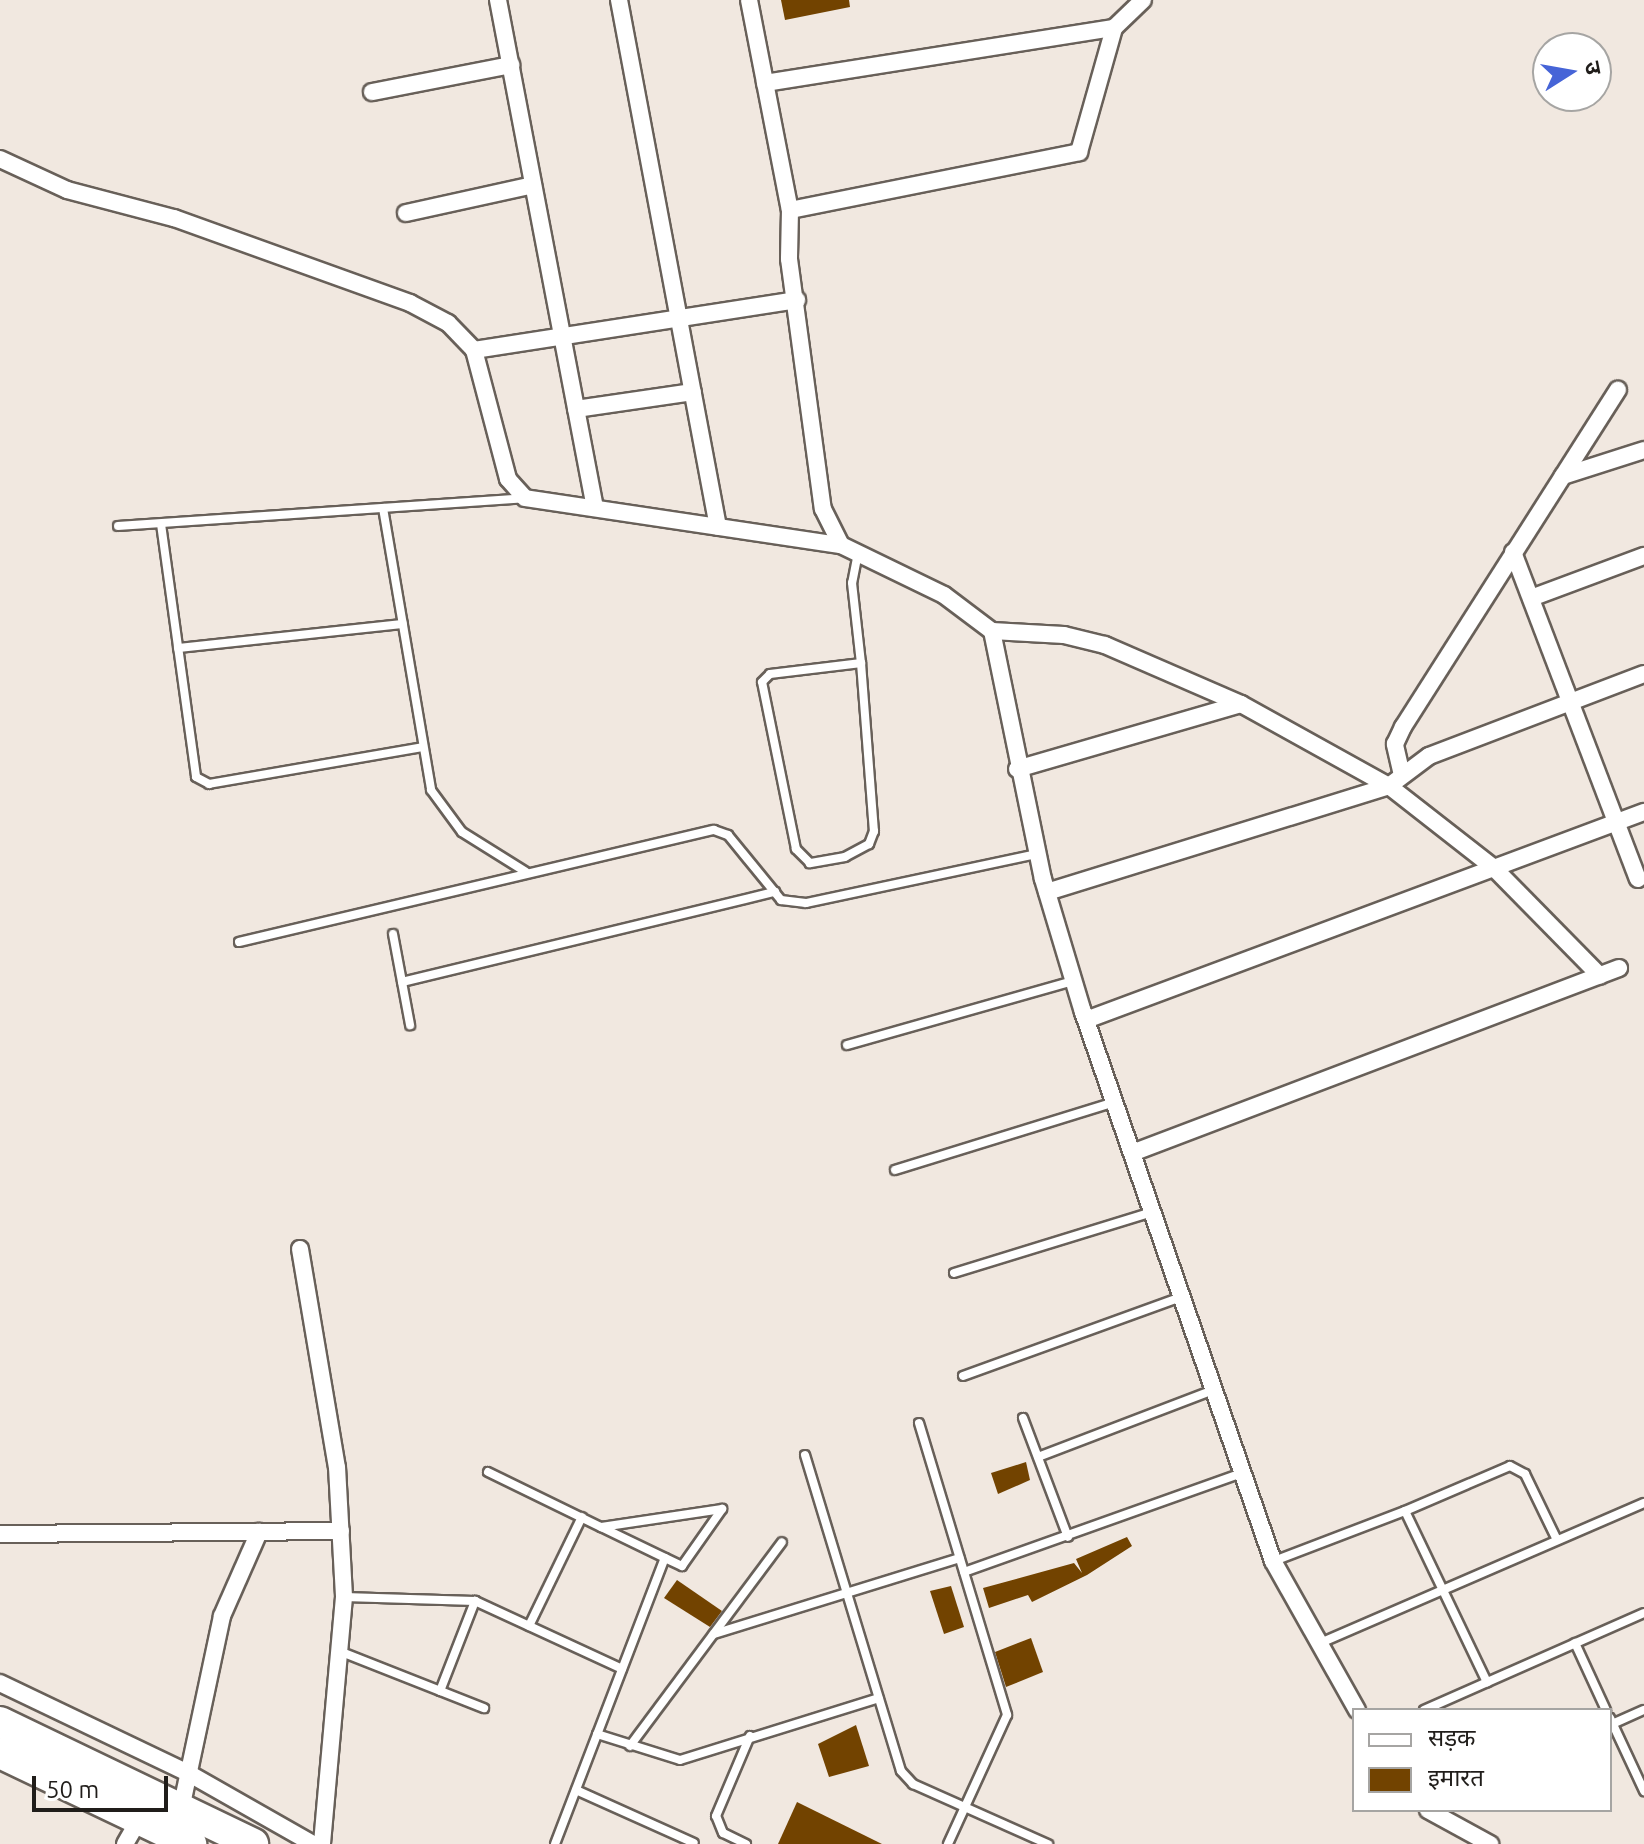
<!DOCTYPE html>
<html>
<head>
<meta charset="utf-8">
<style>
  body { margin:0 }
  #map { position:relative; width:1644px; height:1844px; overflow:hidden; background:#f1e8e0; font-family:Ubuntu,"Noto Sans Devanagari",sans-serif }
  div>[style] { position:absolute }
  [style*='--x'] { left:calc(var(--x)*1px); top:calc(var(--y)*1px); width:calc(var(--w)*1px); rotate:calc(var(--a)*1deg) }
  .building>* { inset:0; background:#724300 }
  .roads { filter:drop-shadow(2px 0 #686059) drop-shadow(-2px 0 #686059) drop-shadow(0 2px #686059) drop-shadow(0 -2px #686059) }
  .lane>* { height:8px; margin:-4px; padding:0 4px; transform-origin:4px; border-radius:4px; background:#fff }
  .street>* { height:16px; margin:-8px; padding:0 8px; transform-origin:8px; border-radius:8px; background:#fff }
  .highway>* { height:30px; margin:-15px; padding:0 15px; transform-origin:15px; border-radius:15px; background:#fff }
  span { translate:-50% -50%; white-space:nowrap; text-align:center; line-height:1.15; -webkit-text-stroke:8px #fff; paint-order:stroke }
  .legend { position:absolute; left:1352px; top:1708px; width:260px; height:104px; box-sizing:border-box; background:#fff; border:2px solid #a6a5a3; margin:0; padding:10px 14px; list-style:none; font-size:24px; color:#201d1a }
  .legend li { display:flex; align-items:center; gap:16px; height:40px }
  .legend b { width:40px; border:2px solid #a6a5a3 }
  .north { position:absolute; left:1532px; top:32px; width:80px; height:80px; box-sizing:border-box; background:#fff; border:2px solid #a6a5a3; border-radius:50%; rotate:79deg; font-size:22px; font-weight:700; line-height:32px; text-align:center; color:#201d1a }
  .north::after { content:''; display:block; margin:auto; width:28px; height:36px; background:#4664d7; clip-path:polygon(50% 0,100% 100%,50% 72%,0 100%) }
  .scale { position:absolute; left:32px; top:1776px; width:136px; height:36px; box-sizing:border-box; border:4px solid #201d1a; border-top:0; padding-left:10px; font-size:24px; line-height:28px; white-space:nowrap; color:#201d1a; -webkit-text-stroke:6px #fff; paint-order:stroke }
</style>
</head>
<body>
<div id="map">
  <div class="building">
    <div style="clip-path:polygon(781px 0,849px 0,850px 7px,785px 20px)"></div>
    <div style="clip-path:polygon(1026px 1462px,1030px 1480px,998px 1494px,991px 1473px)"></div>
    <div style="clip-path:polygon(1127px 1537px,1132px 1546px,1087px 1575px,1032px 1602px,1028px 1595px,989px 1608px,983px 1588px,1074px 1563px,1082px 1573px,1076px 1559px)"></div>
    <div style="clip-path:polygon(677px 1580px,722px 1611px,710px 1627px,664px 1598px)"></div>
    <div style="clip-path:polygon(951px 1586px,964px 1627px,944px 1634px,930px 1591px)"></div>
    <div style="clip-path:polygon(1031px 1638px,1043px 1672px,1006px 1687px,995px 1652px)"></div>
    <div style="clip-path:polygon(856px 1725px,869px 1766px,829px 1777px,818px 1744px)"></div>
    <div style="clip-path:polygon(797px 1802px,882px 1844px,778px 1844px)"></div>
  </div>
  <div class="roads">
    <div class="lane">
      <div style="--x:383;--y:508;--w:286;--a:80.3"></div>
      <div style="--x:431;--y:790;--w:52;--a:53.6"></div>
      <div style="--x:462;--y:832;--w:75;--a:32"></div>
      <div style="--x:161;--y:524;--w:255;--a:82.1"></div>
      <div style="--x:196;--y:777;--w:15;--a:28"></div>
      <div style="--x:209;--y:784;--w:217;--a:-9.8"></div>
      <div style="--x:118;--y:526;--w:407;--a:-3.9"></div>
      <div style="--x:857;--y:558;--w:25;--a:101"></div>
      <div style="--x:852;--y:583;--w:81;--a:83.6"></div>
      <div style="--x:861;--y:663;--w:169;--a:85.6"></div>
      <div style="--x:874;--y:831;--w:14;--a:111"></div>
      <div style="--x:869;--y:844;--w:27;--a:152"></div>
      <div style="--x:845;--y:857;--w:36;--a:170"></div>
      <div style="--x:810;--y:863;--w:20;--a:-135"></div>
      <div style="--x:796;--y:849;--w:170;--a:-101.5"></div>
      <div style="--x:762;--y:682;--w:11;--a:-45"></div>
      <div style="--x:770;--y:674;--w:92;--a:-6.9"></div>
      <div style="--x:178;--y:648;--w:226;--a:-6.1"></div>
      <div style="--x:393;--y:934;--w:93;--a:79.4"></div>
      <div style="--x:239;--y:942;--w:488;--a:-13.3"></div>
      <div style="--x:714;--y:830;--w:15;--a:20"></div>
      <div style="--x:728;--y:835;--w:84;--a:50.8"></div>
      <div style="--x:781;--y:900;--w:25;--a:7"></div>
      <div style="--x:806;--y:903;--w:236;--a:-12"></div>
      <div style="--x:402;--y:982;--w:384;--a:-13.6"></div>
      <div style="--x:847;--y:1045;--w:235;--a:-15.8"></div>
      <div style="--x:895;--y:1170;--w:229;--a:-17.2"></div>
      <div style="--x:954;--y:1273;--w:207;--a:-17.1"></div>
      <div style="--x:963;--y:1376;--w:232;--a:-19.9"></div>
      <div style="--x:1023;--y:1418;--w:127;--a:69.3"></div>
      <div style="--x:919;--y:1423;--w:305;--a:73.2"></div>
      <div style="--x:1007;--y:1715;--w:142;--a:114.6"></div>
      <div style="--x:805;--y:1455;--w:330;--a:73.1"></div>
      <div style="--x:901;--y:1771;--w:18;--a:47"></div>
      <div style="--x:913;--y:1784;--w:148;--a:24"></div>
      <div style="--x:1038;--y:1457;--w:187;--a:-20.9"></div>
      <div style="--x:488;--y:1472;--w:126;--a:26"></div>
      <div style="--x:601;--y:1527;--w:71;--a:25.8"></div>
      <div style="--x:665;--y:1558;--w:19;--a:25"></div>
      <div style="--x:682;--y:1566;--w:70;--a:-54.9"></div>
      <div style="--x:722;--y:1509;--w:122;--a:171.5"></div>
      <div style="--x:1405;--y:1511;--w:114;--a:-23.2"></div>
      <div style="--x:1510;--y:1466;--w:17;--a:28"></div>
      <div style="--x:1525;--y:1474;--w:73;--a:64.1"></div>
      <div style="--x:1274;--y:1561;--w:140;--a:-20.9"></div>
      <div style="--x:1405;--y:1511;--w:190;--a:64.4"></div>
      <div style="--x:964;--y:1572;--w:295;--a:-19.6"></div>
      <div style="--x:344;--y:1597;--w:131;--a:1.7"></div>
      <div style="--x:475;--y:1601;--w:162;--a:24.8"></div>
      <div style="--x:529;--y:1626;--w:121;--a:-64.1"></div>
      <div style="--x:714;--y:1634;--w:257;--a:-17.2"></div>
      <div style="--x:1575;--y:1643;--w:74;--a:65.2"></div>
      <div style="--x:1318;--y:1644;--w:355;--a:-23.4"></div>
      <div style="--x:339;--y:1651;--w:156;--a:21.5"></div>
      <div style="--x:440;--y:1691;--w:97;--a:-68.7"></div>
      <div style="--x:1424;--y:1710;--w:240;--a:-23.8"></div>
      <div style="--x:1610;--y:1718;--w:81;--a:65"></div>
      <div style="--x:1610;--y:1725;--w:37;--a:-24"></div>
      <div style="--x:597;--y:1734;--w:87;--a:17.4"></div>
      <div style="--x:680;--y:1760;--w:208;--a:-17.3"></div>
      <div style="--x:630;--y:1746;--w:254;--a:-53.3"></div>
      <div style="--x:576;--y:1790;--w:129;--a:24.2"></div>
      <div style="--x:555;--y:1844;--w:306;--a:-69"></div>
      <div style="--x:746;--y:1844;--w:25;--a:-154"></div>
      <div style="--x:723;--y:1833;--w:18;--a:-112"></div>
      <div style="--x:716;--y:1816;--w:87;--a:-67"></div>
    </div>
    <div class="street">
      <div style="--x:498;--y:0;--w:517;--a:79.19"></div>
      <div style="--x:619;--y:0;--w:536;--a:79.36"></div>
      <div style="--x:749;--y:0;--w:214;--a:79"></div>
      <div style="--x:790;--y:210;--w:49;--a:91.2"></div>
      <div style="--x:789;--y:259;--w:252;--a:82.3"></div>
      <div style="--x:823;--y:509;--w:40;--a:63.4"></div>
      <div style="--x:765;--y:83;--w:353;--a:-9"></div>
      <div style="--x:1114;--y:28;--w:40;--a:-44"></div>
      <div style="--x:372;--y:92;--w:142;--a:-11"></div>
      <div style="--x:0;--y:159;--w:74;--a:24.8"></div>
      <div style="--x:67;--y:190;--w:111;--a:14.7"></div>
      <div style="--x:174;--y:218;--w:251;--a:19.8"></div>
      <div style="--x:410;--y:303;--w:43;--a:27.8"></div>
      <div style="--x:448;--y:323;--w:37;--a:46"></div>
      <div style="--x:474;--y:350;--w:133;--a:75.2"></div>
      <div style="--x:508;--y:479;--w:25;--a:48"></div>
      <div style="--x:525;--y:498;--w:319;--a:8.5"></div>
      <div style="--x:841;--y:545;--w:114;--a:25.9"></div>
      <div style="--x:944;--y:595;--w:60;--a:36.9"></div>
      <div style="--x:992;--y:631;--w:253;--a:78.4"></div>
      <div style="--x:1043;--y:879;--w:139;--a:73.3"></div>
      <div style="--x:1083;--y:1012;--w:581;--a:70.91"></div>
      <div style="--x:1273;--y:1561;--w:171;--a:60.6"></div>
      <div style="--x:790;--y:210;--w:295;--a:-11.3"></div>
      <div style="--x:1079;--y:152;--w:129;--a:-74.2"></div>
      <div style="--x:406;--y:213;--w:130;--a:-12.4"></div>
      <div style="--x:474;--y:350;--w:327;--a:-8.8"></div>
      <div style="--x:576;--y:409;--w:118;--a:-8.3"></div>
      <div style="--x:1563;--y:476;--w:85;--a:-17.8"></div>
      <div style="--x:1513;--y:552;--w:350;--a:69.1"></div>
      <div style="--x:1531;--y:598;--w:121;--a:-20.4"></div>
      <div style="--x:992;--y:631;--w:72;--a:3.2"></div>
      <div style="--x:1064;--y:635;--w:42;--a:13.7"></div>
      <div style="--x:1105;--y:645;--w:148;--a:23.5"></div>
      <div style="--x:1241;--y:704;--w:169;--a:29"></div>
      <div style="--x:1389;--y:786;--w:133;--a:38"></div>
      <div style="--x:1494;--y:868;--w:151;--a:45.5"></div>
      <div style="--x:1017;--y:769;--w:233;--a:-16.2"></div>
      <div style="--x:1401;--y:771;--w:28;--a:-103"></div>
      <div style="--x:1395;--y:744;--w:19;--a:-65"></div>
      <div style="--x:1403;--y:727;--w:400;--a:-57.5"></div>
      <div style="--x:1047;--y:892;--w:358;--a:-17.2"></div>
      <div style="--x:1389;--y:786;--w:50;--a:-36.9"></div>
      <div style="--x:1429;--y:756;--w:230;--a:-20.9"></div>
      <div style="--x:1086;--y:1020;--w:596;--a:-20.44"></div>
      <div style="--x:1132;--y:1153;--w:521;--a:-20.8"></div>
      <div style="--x:300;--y:1249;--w:221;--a:80.4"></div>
      <div style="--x:337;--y:1467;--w:130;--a:86.9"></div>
      <div style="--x:344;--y:1597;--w:248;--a:95.1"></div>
      <div style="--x:0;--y:1534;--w:341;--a:-0.5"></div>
      <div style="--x:0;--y:1683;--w:208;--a:25.6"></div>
      <div style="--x:188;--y:1773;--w:144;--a:29.6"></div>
      <div style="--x:181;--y:1809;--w:197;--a:-78"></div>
      <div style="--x:222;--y:1616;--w:92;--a:-66.2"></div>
      <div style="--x:1428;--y:1810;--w:71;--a:28.7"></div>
      <div style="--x:125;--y:1844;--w:34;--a:-60"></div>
    </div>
    <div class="highway">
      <div style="--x:0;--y:1722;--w:281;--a:25.7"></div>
      <div style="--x:0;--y:1753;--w:212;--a:25.5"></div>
    </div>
  </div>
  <ul class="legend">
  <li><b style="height:10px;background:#fff"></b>सड़क</li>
  <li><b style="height:22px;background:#724300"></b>इमारत</li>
  </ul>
  <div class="north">उ</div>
  <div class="scale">50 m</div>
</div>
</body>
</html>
